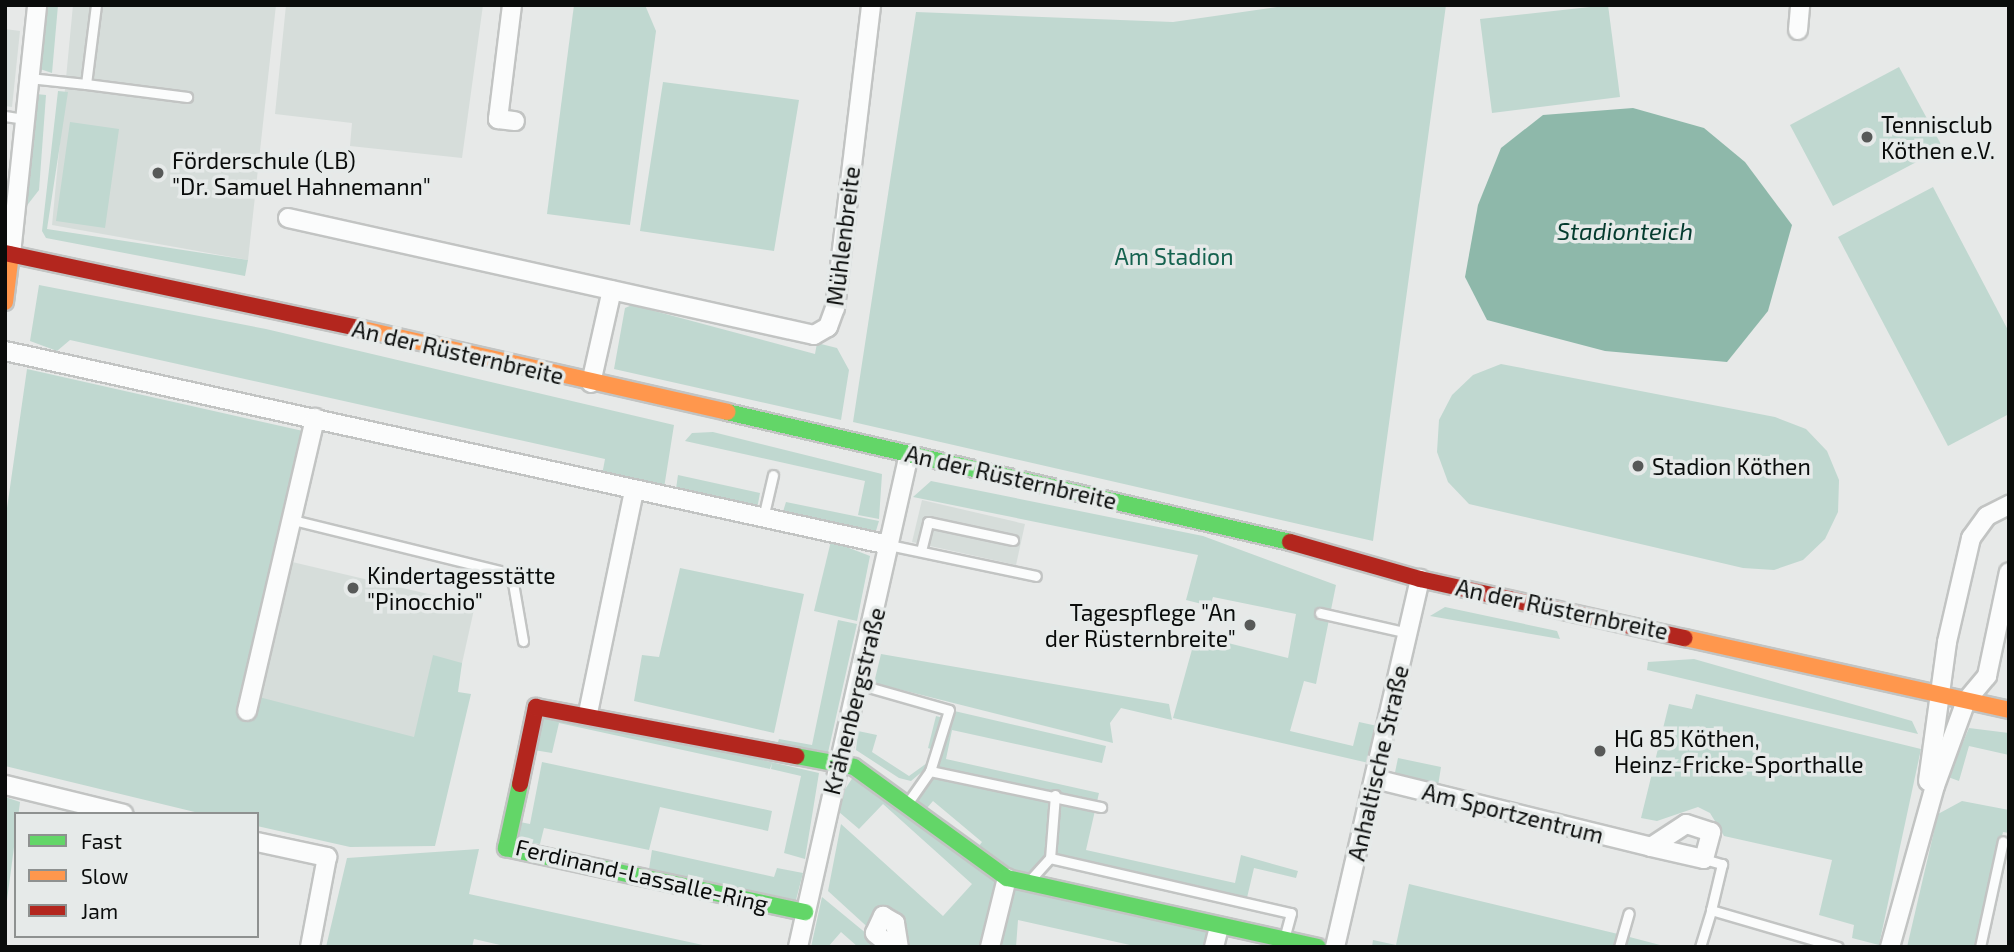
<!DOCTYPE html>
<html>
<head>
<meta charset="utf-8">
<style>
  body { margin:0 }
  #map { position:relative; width:2014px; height:952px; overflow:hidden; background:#e7e9e8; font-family:"Exo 2",sans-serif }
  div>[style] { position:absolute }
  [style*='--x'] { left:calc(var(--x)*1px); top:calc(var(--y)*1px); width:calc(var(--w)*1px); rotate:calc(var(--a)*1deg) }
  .built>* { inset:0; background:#d6ddda }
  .green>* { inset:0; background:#c0d8d0 }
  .water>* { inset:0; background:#8eb8aa }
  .roads { filter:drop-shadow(2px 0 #c2c4c3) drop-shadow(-2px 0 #c2c4c3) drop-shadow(0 2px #c2c4c3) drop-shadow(0 -2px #c2c4c3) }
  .lane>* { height:9px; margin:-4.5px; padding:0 4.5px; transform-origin:4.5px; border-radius:4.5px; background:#fbfcfc }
  .street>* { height:18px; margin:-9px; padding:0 9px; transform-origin:9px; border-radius:9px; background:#fbfcfc }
  .fast>* { height:16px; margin:-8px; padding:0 8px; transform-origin:8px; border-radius:8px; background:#63d668 }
  .slow>* { height:16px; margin:-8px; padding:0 8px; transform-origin:8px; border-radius:8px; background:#ff974d }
  .jam>* { height:16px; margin:-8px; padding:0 8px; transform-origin:8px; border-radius:8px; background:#b3261e }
  .dots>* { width:19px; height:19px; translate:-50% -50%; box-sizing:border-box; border:4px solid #e6eae9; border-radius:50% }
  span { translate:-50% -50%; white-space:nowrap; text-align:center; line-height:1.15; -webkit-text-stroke:7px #e6eae9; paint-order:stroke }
  .poi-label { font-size:23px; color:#0a0c0b }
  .left { translate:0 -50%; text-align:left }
  .right { translate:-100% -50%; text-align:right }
  .street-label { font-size:23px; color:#0a0c0b }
  .park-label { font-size:23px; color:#15624f }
  .water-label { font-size:24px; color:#043b2e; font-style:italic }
  .frame { position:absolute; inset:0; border:7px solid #0a0c0b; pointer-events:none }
  .legend { position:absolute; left:14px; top:812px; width:245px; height:126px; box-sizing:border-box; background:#e6eae9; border:2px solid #8e9190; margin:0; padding:9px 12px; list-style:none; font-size:21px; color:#0a0c0b }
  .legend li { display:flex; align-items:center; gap:14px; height:35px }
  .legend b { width:35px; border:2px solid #8e9190 }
</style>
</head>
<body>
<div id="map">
  <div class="built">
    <div style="clip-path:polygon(73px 5px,276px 5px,248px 260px,52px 225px)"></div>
    <div style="clip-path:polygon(286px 5px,483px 5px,462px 158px,350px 146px,352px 123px,275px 114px)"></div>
    <div style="clip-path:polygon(5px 29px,20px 31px,12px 107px,5px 106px)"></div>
    <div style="clip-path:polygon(922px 500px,1025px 524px,1016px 565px,912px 542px)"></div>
    <div style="clip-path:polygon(288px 561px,475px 605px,440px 762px,254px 720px)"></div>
  </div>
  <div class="green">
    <div style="clip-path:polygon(48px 5px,58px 5px,52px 73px,40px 69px)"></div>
    <div style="clip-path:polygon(574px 5px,645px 5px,656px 31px,630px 225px,547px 214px)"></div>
    <div style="clip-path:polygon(1291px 5px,1446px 5px,1373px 541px,853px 422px,916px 12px,1173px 22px)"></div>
    <div style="clip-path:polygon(1608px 5px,1620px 97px,1492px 113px,1480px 19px)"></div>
    <div style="clip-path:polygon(1899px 67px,1943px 148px,1833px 206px,1790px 125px)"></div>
    <div style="clip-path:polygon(663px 82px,799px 100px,774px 251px,640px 231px)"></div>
    <div style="clip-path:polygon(58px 91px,68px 92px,47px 229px,248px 260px,245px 276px,46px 238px,42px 231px)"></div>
    <div style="clip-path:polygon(36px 94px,46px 95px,39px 190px,25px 208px)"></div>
    <div style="clip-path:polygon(70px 122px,119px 129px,105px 228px,56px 221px)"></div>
    <div style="clip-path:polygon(1933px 187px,2009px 332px,2009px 414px,1948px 446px,1838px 237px)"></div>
    <div style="clip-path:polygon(39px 285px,266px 329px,674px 425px,664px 488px,602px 475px,605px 459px,515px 439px,70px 340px,57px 351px,30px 341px)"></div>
    <div style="clip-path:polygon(632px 305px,815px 354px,817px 343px,837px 348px,849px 370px,841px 420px,614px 369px,625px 308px)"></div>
    <div style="clip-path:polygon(1501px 364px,1775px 417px,1806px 429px,1827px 451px,1839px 480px,1838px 512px,1825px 539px,1803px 560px,1774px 570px,1743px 568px,1469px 504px,1448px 482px,1437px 452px,1439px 420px,1452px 395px,1473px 375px)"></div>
    <div style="clip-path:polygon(27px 369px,303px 431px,243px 693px,414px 737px,433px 655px,462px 663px,458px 692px,471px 694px,435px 846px,350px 847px,257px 826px,257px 814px,203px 814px,5px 766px,5px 522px)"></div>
    <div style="clip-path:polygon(713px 432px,882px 474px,879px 519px,858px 515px,865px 481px,685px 441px,692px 433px)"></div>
    <div style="clip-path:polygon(678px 475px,760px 493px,757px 509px,676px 489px)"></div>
    <div style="clip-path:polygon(931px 481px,1203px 536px,1336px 585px,1316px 684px,1304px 681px,1290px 731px,1353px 746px,1359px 722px,1382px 727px,1373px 764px,1173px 718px,1196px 635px,1288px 658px,1296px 614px,1213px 597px,1210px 606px,1186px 600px,1198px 555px,913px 497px)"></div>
    <div style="clip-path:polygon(786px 502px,879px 521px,875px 534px,782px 515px)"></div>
    <div style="clip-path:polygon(831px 541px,870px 556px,857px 621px,814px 611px)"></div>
    <div style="clip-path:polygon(680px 568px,804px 594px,774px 733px,634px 701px,642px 655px,659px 657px)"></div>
    <div style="clip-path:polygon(1445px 607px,1557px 631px,1560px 639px,1430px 616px)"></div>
    <div style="clip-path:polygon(838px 620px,857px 624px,827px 757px,775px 751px,779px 739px,812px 745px)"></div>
    <div style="clip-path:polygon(881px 654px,1169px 704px,1172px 720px,1121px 708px,1110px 723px,1113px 743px,874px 683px)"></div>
    <div style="clip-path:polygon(1694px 659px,1912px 721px,1918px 734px,1647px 670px,1648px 662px)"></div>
    <div style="clip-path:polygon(1696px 694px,1921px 749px,1879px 945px,1852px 938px,1854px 925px,1819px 915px,1832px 860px,1724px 836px,1710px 813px,1698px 807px,1657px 821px,1641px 818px,1669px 704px,1692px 709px)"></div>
    <div style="clip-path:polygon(536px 708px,819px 773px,805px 859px,784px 853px,801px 776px,771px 769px,772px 763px,770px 769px,559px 723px,552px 753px,528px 749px)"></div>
    <div style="clip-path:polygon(evenodd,950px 710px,1106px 746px,1102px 763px,952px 730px,946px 759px,1099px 793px,1086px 850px,1235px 883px,1241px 855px,1298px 871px,1296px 878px,1254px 868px,1246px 902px,1050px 858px,1026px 889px,1217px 933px,1214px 947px,1139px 947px,1018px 920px,1016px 947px,899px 947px,896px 923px,874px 933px,828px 891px,841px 824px,943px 916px,972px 884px,883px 804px,859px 829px,839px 812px,842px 794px,855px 774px,907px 803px,937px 751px,928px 748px,936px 716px,947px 719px,950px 710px,933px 801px,982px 842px,971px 856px,921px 815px,933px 801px)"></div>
    <div style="clip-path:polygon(1969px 728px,2009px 733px,2009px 755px,1969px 746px,1959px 781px,1948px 777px)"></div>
    <div style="clip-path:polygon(858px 731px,877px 735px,872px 752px,909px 776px,927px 763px,924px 770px,911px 781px,899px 778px,856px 750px)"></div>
    <div style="clip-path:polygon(1398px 758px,1441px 767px,1437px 792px,1393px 782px)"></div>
    <div style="clip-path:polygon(542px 762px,772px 811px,768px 831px,660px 807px,649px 850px,544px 828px,540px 844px,523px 842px,513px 833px,515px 821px,530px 824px)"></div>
    <div style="clip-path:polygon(5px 797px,20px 802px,5px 915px)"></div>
    <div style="clip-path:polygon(1962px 801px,2009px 810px,2009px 833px,2003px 832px,1977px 947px,1907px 947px,1938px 814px)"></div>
    <div style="clip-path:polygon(479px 849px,469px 894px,712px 947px,509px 947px,474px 939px,472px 947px,326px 947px,347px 858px)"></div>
    <div style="clip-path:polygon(652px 850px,774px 877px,777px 868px,803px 873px,796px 900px,649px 869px)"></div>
    <div style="clip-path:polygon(1409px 884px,1618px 934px,1664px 946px,1372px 947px,1373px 940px,1396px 945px)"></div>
    <div style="clip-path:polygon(822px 897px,873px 939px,882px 947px,858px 947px,841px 932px,828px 947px,811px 947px)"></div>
  </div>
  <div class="water">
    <div style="clip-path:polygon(1633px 108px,1704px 128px,1745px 162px,1792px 225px,1768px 311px,1727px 362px,1605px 351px,1487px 320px,1465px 277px,1478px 205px,1501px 148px,1543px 115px)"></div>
  </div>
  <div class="roads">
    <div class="lane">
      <div style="--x:29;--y:78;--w:57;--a:6"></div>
      <div style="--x:86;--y:84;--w:80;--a:-82.8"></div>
      <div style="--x:86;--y:84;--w:102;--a:7.3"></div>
      <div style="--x:5;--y:116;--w:20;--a:9"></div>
      <div style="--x:763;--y:518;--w:44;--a:-76.9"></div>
      <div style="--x:293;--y:520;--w:217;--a:13.8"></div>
      <div style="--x:504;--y:572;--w:14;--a:51"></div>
      <div style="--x:513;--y:583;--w:59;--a:80.2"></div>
      <div style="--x:889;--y:545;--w:150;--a:11.9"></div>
      <div style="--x:921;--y:551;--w:30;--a:-76"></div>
      <div style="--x:928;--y:522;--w:87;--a:12"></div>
      <div style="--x:1320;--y:613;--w:90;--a:12.8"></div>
      <div style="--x:861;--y:685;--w:91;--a:15.9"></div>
      <div style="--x:949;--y:710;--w:64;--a:107.3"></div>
      <div style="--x:930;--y:771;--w:38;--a:125"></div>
      <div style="--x:930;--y:771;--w:175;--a:11.9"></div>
      <div style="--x:1055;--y:795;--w:63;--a:94.5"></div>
      <div style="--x:1050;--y:858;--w:247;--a:12.9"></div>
      <div style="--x:1291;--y:913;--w:24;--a:105"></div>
      <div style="--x:1704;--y:859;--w:19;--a:16"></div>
      <div style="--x:1722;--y:864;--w:47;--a:103.4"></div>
      <div style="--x:1711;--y:910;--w:132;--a:16.2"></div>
      <div style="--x:1030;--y:880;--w:30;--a:-48"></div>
      <div style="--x:1619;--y:947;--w:35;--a:-74"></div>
      <div style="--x:1700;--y:947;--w:39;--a:-73"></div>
      <div style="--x:1980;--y:947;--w:108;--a:-77.8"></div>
    </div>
    <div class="street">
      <div style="--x:512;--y:5;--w:115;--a:97"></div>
      <div style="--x:498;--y:119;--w:17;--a:7"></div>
      <div style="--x:1798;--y:30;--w:25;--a:-85"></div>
      <div style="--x:288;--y:218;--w:539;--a:12.54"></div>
      <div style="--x:814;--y:335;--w:16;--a:-30"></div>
      <div style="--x:828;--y:327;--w:20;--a:-70"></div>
      <div style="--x:835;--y:308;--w:305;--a:-83.2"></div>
      <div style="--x:11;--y:254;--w:250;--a:-84"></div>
      <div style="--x:5;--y:351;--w:905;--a:12.38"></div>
      <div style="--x:591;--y:383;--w:95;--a:-77.3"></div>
      <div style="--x:247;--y:711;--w:301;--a:-76.9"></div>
      <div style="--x:588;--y:713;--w:228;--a:-78.3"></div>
      <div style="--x:1375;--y:779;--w:284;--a:13.8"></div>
      <div style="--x:1651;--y:847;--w:54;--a:12.8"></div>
      <div style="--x:1704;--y:859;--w:28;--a:-75"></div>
      <div style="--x:1711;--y:832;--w:26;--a:-162"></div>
      <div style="--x:1686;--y:824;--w:42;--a:146.7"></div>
      <div style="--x:1928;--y:781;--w:140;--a:-82.2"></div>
      <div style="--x:1947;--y:642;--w:107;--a:-77"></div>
      <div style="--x:1971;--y:538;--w:27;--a:-54"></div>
      <div style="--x:1987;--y:516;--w:25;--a:-27"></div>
      <div style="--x:5;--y:785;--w:122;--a:13.7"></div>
      <div style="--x:257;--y:842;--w:72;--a:12.1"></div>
      <div style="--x:327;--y:857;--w:92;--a:100.7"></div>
      <div style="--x:798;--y:947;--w:505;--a:-77.31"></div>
      <div style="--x:892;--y:947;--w:22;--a:-141"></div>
      <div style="--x:875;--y:933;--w:19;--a:-65"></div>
      <div style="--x:883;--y:916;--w:14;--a:30"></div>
      <div style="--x:895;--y:923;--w:24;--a:81"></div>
      <div style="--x:990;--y:947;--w:71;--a:-76.2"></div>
      <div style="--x:1214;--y:947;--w:21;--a:-76"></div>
      <div style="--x:1335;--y:947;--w:378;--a:-77"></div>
      <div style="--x:1890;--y:947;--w:167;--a:-74.4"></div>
      <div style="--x:1935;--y:786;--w:90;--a:-70"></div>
      <div style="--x:1966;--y:701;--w:33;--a:-50"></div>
      <div style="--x:1987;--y:676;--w:106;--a:-78.1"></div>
    </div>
    <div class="fast">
      <div style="--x:727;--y:412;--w:578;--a:13"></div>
      <div style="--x:796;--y:756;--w:59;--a:10.7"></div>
      <div style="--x:854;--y:767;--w:189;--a:36"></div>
      <div style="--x:1007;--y:878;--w:318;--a:12.5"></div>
      <div style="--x:520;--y:784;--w:66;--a:102.3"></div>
      <div style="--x:506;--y:848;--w:306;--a:12.1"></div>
    </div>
    <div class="slow">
      <div style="--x:5;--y:302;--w:48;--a:-82.9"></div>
      <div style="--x:354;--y:327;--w:383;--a:12.8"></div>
      <div style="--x:1685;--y:638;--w:332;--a:12.5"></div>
    </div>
    <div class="jam">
      <div style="--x:5;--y:253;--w:357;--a:12"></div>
      <div style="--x:1290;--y:542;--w:135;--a:15.9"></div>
      <div style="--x:1420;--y:579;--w:271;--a:12.6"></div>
      <div style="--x:520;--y:784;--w:79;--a:-78.3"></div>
      <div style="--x:536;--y:707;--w:265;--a:10.7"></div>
    </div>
  </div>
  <div class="dots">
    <div style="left:1867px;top:137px;background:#575958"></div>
    <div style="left:158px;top:173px;background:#575958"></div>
    <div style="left:1638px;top:466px;background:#575958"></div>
    <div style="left:353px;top:588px;background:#575958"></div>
    <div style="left:1250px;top:625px;background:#575958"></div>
    <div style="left:1600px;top:751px;background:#575958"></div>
  </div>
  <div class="poi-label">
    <span class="left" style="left:1881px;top:137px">Tennisclub<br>Köthen e.V.</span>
    <span class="left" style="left:172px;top:173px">Förderschule (LB)<br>"Dr. Samuel Hahnemann"</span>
    <span class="left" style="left:1652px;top:466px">Stadion Köthen</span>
    <span class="left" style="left:367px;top:588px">Kindertagesstätte<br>"Pinocchio"</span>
    <span class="right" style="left:1236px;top:625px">Tagespflege "An<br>der Rüsternbreite"</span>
    <span class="left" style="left:1614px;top:751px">HG 85 Köthen,<br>Heinz-Fricke-Sporthalle</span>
  </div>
  <div class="street-label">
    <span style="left:843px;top:236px;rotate:-83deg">Mühlenbreite</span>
    <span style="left:458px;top:352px;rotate:13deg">An der Rüsternbreite</span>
    <span style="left:1011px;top:477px;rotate:13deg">An der Rüsternbreite</span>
    <span style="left:1562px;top:609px;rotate:12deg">An der Rüsternbreite</span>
    <span style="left:854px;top:701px;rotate:-76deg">Krähenbergstraße</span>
    <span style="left:1378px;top:763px;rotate:-77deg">Anhaltische Straße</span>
    <span style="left:1513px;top:813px;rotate:14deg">Am Sportzentrum</span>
    <span style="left:642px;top:875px;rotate:13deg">Ferdinand-Lassalle-Ring</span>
  </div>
  <div class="park-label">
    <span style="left:1174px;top:256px">Am Stadion</span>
  </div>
  <div class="water-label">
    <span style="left:1625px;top:231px">Stadionteich</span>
  </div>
  <div class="frame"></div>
  <ul class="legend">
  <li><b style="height:9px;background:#63d668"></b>Fast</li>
  <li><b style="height:9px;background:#ff974d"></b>Slow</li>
  <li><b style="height:9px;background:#b3261e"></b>Jam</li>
  </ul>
</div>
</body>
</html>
